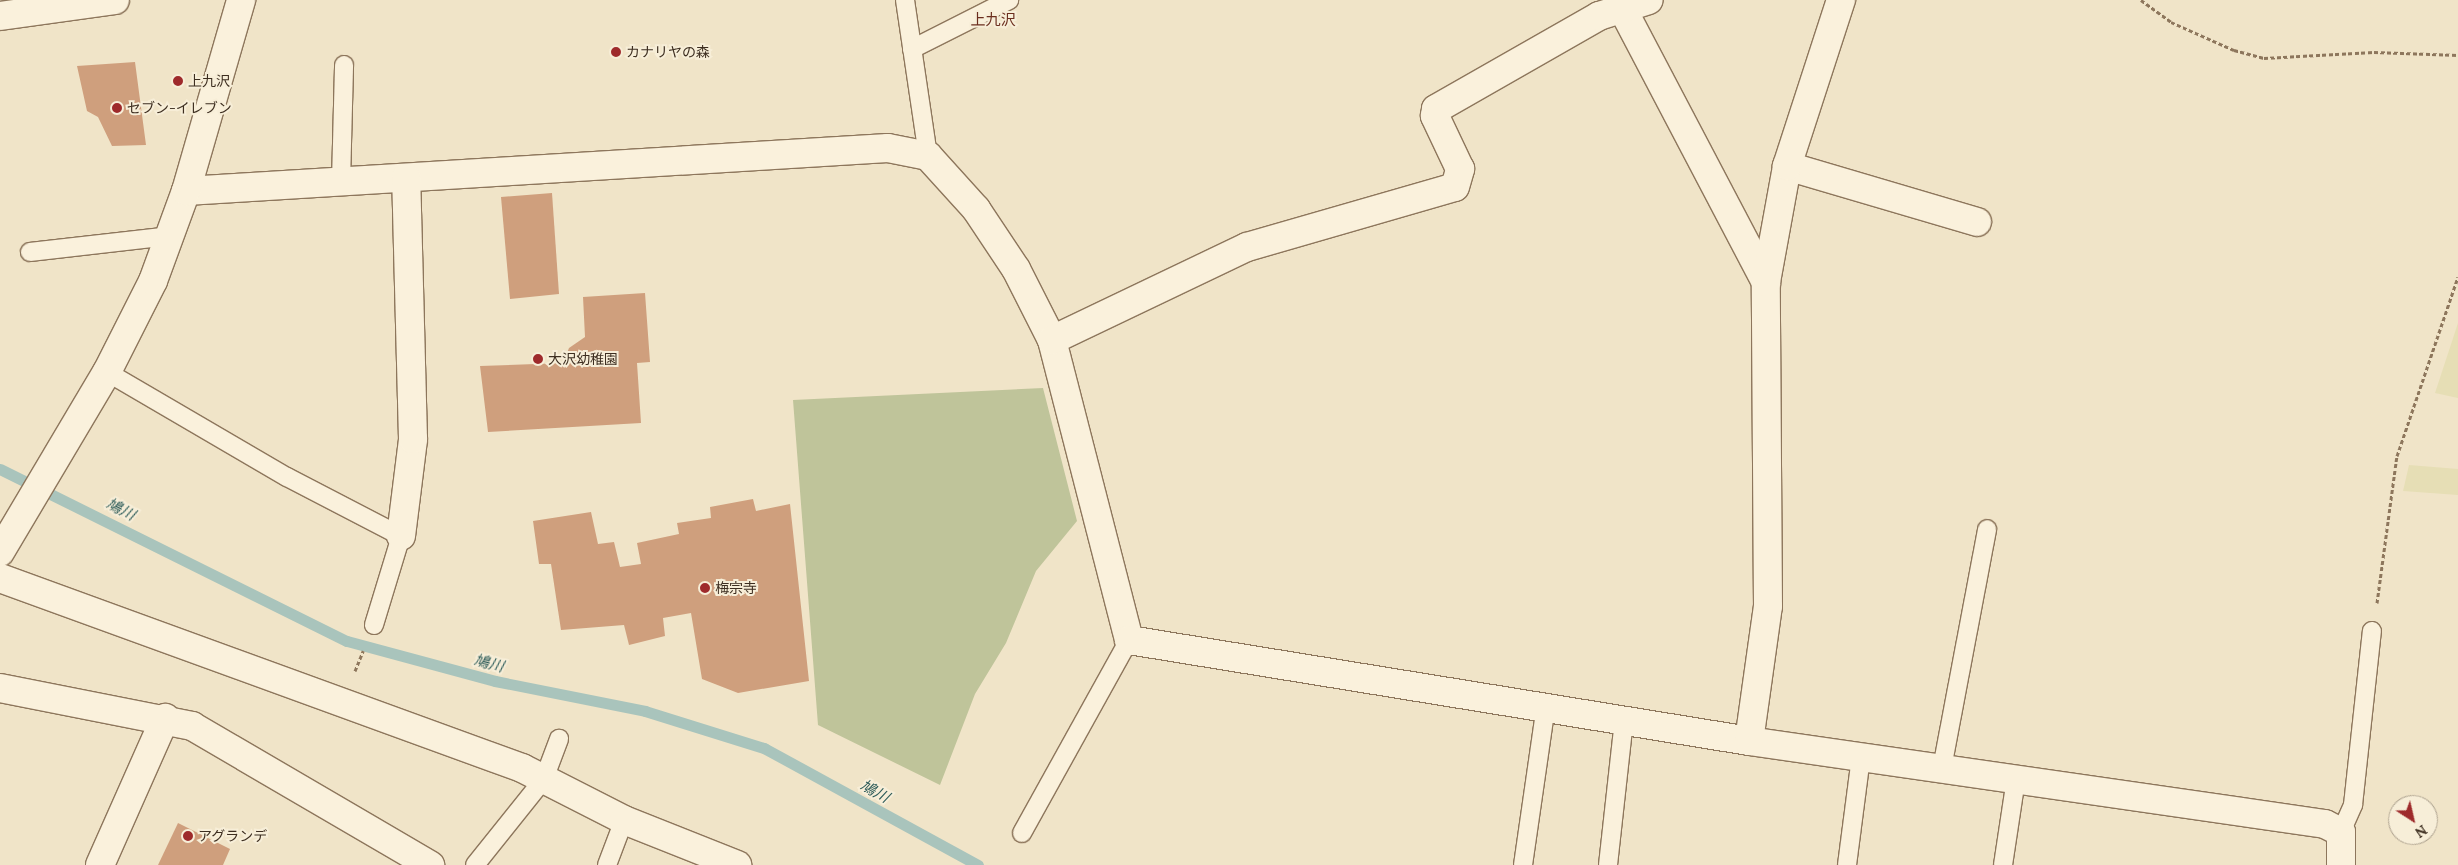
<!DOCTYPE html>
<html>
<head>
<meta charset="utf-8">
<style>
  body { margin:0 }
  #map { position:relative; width:2458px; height:865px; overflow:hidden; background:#f0e4c8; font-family:Lora,"Noto Sans JP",serif }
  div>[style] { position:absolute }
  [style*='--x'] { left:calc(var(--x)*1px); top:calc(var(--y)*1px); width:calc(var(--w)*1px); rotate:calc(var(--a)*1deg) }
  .farmland>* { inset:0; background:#e6deb5 }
  .cemetery>* { inset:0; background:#bfc49a }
  .stream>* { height:11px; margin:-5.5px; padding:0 5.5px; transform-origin:5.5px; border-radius:5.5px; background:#a9c4bc }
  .building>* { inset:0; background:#cf9f7d }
  .path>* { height:3px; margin-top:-1.5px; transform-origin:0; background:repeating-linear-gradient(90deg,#8d765c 0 4px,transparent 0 6.5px) }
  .roads { filter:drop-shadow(1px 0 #8d765c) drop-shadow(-1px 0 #8d765c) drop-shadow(0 1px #8d765c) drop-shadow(0 -1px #8d765c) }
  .lane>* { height:18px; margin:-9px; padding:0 9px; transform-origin:9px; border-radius:9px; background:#faf1dc }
  .street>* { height:28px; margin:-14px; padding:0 14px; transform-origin:14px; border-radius:14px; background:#faf1dc }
  .secondary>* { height:28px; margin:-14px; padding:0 14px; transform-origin:14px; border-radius:14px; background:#faf1dc }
  .dots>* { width:14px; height:14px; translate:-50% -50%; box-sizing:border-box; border:2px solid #f7eed8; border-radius:50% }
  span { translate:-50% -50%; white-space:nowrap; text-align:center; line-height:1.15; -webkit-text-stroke:4px #f7eed8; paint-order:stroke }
  .poi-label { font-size:14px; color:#3d2e20 }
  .left { translate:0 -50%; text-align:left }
  .neighbourhood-label { font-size:15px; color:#6b2e1e }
  .water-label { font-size:15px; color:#2f5d5a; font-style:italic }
  .north { position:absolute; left:2388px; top:795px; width:50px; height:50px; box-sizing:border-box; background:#f7eed8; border:1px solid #ada18e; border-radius:50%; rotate:145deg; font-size:14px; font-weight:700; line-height:20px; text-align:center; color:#3d2e20 }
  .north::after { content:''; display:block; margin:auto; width:18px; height:22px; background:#9e2a2b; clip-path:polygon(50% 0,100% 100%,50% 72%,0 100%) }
</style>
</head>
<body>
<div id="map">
  <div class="farmland">
    <div style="clip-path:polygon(2458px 323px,2458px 398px,2435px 393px)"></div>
    <div style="clip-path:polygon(2409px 465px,2458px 469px,2458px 495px,2403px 491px)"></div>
  </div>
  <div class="cemetery">
    <div style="clip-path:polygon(1043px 388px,1077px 521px,1036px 571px,1006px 643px,975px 694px,940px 785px,818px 725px,793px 400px)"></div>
  </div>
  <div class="stream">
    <div style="--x:0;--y:469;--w:387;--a:26.4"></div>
    <div style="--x:347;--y:641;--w:153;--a:15.1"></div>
    <div style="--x:495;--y:681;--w:153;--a:11.3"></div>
    <div style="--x:645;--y:711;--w:125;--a:17.3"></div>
    <div style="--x:764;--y:748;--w:244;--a:28.7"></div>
  </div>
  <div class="building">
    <div style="clip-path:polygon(135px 62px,146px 145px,112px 146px,98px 117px,87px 111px,77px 66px)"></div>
    <div style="clip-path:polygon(552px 193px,559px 294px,510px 299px,501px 197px)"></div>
    <div style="clip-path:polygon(645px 293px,650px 362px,637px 363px,641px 423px,488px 432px,480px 366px,563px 363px,569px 348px,585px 337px,583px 297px)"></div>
    <div style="clip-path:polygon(753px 499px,756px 511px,790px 504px,809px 681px,738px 693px,702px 679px,691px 613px,663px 618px,665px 636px,629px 645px,624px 625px,561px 630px,551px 564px,539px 564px,533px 521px,591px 512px,598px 544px,614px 542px,620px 567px,641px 564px,637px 543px,679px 534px,677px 523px,711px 518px,710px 507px)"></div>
    <div style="clip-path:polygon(178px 823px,230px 849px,223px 865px,158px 865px)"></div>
  </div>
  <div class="path">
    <div style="--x:2141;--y:0;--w:37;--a:36"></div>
    <div style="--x:2171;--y:22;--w:69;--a:24"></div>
    <div style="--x:2234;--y:50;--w:31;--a:15"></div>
    <div style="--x:2264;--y:58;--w:110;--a:-3.1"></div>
    <div style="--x:2374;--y:52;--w:84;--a:2"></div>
    <div style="--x:2377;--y:603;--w:148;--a:-82.3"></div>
    <div style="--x:2397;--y:456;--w:189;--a:-71.2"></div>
    <div style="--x:355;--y:671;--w:22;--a:-68"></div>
  </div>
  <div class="roads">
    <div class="lane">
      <div style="--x:905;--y:0;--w:158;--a:81.6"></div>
      <div style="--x:912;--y:49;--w:109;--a:-26.8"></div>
      <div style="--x:341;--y:182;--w:117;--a:-88.5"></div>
      <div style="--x:30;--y:252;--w:142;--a:-6.5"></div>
      <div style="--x:107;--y:372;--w:208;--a:30.3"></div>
      <div style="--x:287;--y:477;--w:128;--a:27.4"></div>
      <div style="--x:401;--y:536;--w:93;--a:106.9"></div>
      <div style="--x:1942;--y:768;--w:243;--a:-79.3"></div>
      <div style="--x:2341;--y:832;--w:30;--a:-66"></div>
      <div style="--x:2353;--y:805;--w:175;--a:-83.8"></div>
      <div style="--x:1022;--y:833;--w:221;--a:-61"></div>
      <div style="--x:475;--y:865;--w:110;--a:-51.3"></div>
      <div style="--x:544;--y:779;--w:43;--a:-69.4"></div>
      <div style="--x:607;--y:865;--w:48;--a:-69.3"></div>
      <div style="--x:1523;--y:865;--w:161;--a:-81.8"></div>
      <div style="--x:1608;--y:865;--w:147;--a:-83.7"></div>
      <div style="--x:1847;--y:865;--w:109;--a:-82.6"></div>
      <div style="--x:2003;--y:865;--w:87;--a:-81.4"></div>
    </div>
    <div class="street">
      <div style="--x:1622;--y:8;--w:310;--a:62.3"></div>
      <div style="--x:0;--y:16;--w:116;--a:-7.9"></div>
      <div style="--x:1787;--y:166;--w:198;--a:16.4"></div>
      <div style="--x:186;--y:191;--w:703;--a:-3.51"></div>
      <div style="--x:888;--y:148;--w:41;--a:11.3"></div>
      <div style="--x:928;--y:156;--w:72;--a:47.8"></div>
      <div style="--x:976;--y:209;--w:72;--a:56.3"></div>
      <div style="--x:1016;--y:269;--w:80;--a:63.1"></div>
      <div style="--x:1052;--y:340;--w:310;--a:75.6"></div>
      <div style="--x:1129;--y:640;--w:628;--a:9.25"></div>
      <div style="--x:1749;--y:741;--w:582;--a:8.2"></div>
      <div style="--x:2325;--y:824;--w:18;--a:27"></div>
      <div style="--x:2341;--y:832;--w:33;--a:90"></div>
      <div style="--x:1052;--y:340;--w:216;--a:-25.5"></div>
      <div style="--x:1247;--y:247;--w:216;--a:-16.1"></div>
      <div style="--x:1455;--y:187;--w:19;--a:-74"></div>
      <div style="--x:1460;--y:169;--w:59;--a:-115.3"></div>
      <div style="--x:1435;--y:116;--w:7;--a:-82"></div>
      <div style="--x:1436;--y:109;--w:188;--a:-29.7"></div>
      <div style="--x:1599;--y:16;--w:52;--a:-17.7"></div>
      <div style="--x:401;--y:536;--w:98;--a:-82.9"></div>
      <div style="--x:413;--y:439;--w:261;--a:-91.5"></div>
      <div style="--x:0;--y:578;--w:556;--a:20"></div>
      <div style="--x:522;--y:768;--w:114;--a:27"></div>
      <div style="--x:624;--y:820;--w:122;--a:21.7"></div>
      <div style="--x:0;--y:688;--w:196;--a:11.2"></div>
      <div style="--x:192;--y:726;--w:276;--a:30.3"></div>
      <div style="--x:1749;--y:741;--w:136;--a:-82"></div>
      <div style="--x:1768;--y:606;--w:324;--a:-90.4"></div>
      <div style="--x:1766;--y:282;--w:118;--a:-79.7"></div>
      <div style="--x:1787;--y:166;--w:175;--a:-72"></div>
      <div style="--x:100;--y:865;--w:161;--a:-66.1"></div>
    </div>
    <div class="secondary">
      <div style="--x:0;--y:552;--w:209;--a:-59.3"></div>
      <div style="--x:107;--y:372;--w:102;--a:-63.2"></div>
      <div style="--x:153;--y:281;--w:96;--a:-69.9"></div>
      <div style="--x:186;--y:191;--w:199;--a:-73.9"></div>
    </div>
  </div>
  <div class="dots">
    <div style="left:616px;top:52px;background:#9e2a2b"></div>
    <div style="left:178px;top:81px;background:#9e2a2b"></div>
    <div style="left:117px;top:108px;background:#9e2a2b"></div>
    <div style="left:538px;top:359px;background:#9e2a2b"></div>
    <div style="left:705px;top:588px;background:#9e2a2b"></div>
    <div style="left:188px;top:836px;background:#9e2a2b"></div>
  </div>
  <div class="poi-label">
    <span class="left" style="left:626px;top:52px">カナリヤの森</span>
    <span class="left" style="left:188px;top:81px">上九沢</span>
    <span class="left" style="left:127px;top:108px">セブン-イレブン</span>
    <span class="left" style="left:548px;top:359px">大沢幼稚園</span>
    <span class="left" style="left:715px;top:588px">梅宗寺</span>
    <span class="left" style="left:198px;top:836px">アグランデ</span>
  </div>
  <div class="neighbourhood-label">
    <span style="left:993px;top:20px">上九沢</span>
  </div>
  <div class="water-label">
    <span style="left:121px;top:509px;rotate:27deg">鳩川</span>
    <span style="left:489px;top:663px;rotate:14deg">鳩川</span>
    <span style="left:875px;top:791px;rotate:29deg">鳩川</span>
  </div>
  <div class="north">N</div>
</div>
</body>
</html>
